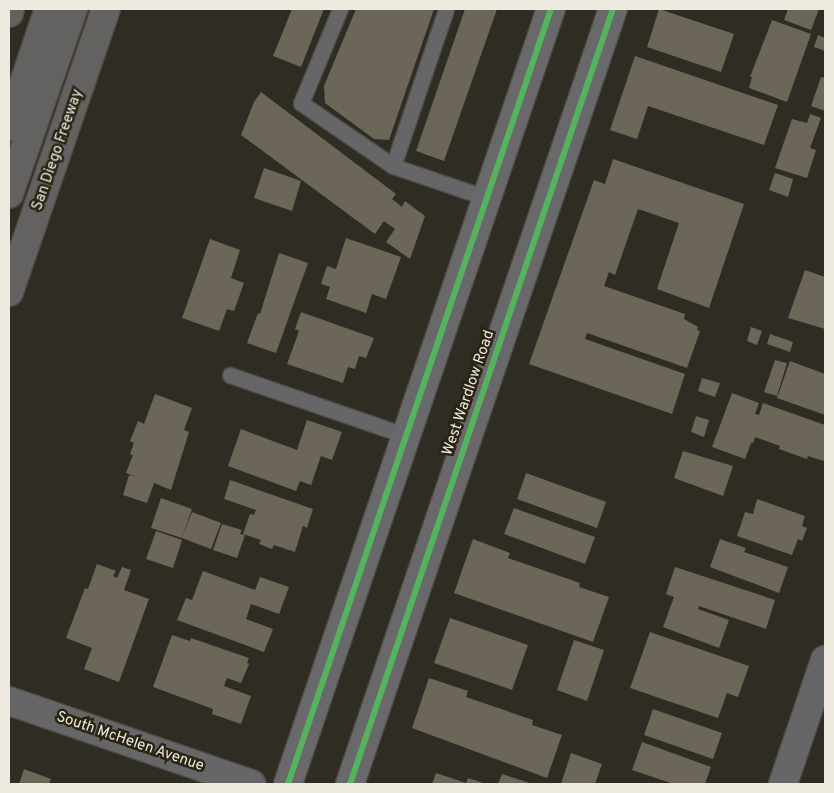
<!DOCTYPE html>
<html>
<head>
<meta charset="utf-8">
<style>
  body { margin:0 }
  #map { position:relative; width:834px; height:793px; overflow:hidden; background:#2f2c23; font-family:Overpass,sans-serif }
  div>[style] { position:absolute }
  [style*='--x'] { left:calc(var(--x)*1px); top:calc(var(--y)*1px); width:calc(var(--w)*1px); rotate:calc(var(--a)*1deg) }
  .building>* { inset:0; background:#6c6658 }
  .roads { filter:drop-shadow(1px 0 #4d4a42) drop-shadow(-1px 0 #4d4a42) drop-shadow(0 1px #4d4a42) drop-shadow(0 -1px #4d4a42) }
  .lane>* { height:15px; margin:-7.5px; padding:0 7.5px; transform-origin:7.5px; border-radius:7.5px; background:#666669 }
  .street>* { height:28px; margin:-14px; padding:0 14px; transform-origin:14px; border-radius:14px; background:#666669 }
  .secondary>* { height:28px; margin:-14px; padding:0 14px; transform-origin:14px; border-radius:14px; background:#69686a }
  .highway>* { height:28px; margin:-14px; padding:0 14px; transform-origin:14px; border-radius:14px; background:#636261 }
  .cycleway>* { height:6px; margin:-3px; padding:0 3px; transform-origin:3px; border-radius:3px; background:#56b35d }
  span { translate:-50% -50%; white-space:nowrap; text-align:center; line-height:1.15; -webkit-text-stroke:5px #2a2414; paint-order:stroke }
  .street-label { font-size:15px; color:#eeeae0 }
  .frame { position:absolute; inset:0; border:10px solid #eeeae0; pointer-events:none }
</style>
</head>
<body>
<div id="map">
  <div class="building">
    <div style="clip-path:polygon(292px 9px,324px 9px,301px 67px,273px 56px)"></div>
    <div style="clip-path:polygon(356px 9px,434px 9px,389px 140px,374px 139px,325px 103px,324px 86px)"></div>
    <div style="clip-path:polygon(465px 9px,497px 9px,444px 161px,416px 151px)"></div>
    <div style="clip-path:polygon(659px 9px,734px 34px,721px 72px,647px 47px)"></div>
    <div style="clip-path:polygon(788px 9px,819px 9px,811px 30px,784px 20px)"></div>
    <div style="clip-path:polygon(772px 20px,811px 34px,787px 102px,749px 88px,752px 77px,750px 77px)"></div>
    <div style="clip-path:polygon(818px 35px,825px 38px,825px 51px,814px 47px)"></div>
    <div style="clip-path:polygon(635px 56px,778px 105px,764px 145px,648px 106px,637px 139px,610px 130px)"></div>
    <div style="clip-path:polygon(821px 77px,825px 78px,825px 111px,811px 106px)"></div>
    <div style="clip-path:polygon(261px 92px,396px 194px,392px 199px,402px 207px,405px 201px,425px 216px,410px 259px,386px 242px,395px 229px,384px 221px,375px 234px,241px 135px,254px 102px)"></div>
    <div style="clip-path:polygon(810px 114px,821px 118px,810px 148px,816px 150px,807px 178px,775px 168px,792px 119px,807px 123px)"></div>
    <div style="clip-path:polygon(613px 159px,744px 204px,709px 308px,657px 289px,679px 223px,638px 209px,615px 275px,609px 272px,604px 286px,685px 314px,684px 319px,698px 327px,697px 330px,700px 331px,687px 368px,587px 333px,585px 339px,685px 374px,672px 414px,529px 364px,594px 180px,605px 184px)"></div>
    <div style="clip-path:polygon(264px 168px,301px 181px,292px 211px,254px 198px)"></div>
    <div style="clip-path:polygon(775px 173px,793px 179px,788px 197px,769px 190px)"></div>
    <div style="clip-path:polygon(346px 238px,401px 257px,386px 299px,372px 294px,366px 313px,326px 299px,330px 287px,321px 284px,327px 266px,336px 269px)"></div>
    <div style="clip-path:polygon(210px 239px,240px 250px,231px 278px,244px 283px,234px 311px,227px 309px,219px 331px,182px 318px)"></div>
    <div style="clip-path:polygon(279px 253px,308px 263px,276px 353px,247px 343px,258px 313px,260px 314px)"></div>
    <div style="clip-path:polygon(805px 270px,825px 277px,825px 329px,788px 318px)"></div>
    <div style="clip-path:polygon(301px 312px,374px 338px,366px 358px,359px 356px,355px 369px,348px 367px,343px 383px,287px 364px,299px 331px,295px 329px)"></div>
    <div style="clip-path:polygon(751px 327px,762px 331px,757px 345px,747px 341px)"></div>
    <div style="clip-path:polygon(770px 334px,793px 342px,790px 352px,767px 344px)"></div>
    <div style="clip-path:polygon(775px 360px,787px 363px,777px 396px,764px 392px)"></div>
    <div style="clip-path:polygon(790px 361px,825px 374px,825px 415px,777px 398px)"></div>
    <div style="clip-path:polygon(702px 378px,720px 383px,715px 397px,698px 391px)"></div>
    <div style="clip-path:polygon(732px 393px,759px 403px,755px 414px,759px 415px,763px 403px,825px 425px,824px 461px,808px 456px,807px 459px,779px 449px,780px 446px,755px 437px,753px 443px,751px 443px,745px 459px,712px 447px)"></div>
    <div style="clip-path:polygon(155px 394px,192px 408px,184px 430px,189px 432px,171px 490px,154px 483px,147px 503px,123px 495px,129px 475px,137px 477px,126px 473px,133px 455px,130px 454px,134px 443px,130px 441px,138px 421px,144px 424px)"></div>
    <div style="clip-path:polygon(696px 416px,709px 420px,704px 437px,691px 432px)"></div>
    <div style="clip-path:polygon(307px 420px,342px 432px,332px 460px,321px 456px,311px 485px,300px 481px,296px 491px,228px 466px,241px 429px,297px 450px)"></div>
    <div style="clip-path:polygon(683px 451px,733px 466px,723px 496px,674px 478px)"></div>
    <div style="clip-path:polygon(526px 473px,606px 502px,597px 528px,517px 499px)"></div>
    <div style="clip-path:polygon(230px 480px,313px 509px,307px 528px,303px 526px,295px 552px,274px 545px,272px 549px,259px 544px,261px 540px,243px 534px,250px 514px,254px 515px,256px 510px,224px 499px)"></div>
    <div style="clip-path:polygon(161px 498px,192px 509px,182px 538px,151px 528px)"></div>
    <div style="clip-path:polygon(757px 499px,805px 516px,802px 526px,807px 528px,802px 541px,798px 539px,792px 555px,737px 536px,745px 512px,753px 514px)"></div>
    <div style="clip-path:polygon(514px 508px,595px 537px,585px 564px,504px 534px)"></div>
    <div style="clip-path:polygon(192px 512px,221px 523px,211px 549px,182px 538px)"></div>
    <div style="clip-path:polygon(222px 524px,242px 530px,240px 534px,245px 535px,237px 558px,213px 550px)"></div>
    <div style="clip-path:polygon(156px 531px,182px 540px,173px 568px,146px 559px)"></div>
    <div style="clip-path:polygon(473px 539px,510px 553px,508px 558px,580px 583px,579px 587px,609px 597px,593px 642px,454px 593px)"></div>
    <div style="clip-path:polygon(720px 539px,746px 548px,744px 552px,788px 567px,779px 593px,710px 567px)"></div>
    <div style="clip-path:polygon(97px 564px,116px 571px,113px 576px,117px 578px,122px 567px,131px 570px,124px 590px,149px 599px,119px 682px,84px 669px,92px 648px,66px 638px,85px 588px,88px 589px)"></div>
    <div style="clip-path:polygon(675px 567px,775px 600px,766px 629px,699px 606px,698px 609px,729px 620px,719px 648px,663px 627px,674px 597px,666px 594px)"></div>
    <div style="clip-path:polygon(203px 571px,255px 590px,260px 577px,289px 587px,279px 614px,251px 604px,246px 619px,273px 629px,264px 652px,177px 620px,186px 598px,192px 600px)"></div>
    <div style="clip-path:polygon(450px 618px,528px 645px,512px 690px,434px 663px)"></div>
    <div style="clip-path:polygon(650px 632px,749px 666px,738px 697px,727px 693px,718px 718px,630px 688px)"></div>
    <div style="clip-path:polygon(172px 635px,190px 641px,191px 638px,249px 658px,247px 663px,249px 664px,241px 683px,227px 678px,224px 686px,251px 696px,241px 724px,212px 714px,213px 709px,153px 687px)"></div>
    <div style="clip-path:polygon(574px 640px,604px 650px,587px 701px,557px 690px)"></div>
    <div style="clip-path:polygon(429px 678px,468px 691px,466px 697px,533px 720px,532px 725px,562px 735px,547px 778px,412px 728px)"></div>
    <div style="clip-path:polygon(653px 709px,722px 733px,713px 759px,644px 735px)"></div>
    <div style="clip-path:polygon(642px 742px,711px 767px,705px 784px,674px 784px,632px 770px)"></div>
    <div style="clip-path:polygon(571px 753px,602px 764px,595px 784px,561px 784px)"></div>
    <div style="clip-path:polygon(24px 769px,51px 779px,49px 784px,19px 784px)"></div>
    <div style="clip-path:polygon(436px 773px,466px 783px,468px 778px,486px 784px,432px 784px)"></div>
    <div style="clip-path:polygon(502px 774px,533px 784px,498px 784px)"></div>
  </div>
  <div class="roads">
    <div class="lane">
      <div style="--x:340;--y:9;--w:102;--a:112.5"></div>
      <div style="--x:301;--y:103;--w:112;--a:34.4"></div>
      <div style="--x:393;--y:166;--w:99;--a:18.8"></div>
      <div style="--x:393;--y:166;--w:166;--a:-71.3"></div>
      <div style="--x:230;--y:375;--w:187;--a:19"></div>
    </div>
    <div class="street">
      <div style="--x:9;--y:701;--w:256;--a:18.9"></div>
      <div style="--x:783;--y:784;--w:131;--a:-71.3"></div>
    </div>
    <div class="secondary">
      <div style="--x:288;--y:784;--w:818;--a:-71.26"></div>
      <div style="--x:350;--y:784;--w:818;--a:-71.26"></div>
    </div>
    <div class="highway">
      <div style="--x:9;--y:13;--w:4;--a:-76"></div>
      <div style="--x:9;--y:127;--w:125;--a:-71.3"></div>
      <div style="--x:9;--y:194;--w:196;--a:-70.9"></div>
      <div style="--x:9;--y:292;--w:299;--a:-71.1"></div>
    </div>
  </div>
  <div class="cycleway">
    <div style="--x:288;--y:784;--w:818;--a:-71.26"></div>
    <div style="--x:350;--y:784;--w:818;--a:-71.26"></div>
  </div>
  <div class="street-label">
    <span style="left:58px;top:150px;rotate:-71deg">San Diego Freeway</span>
    <span style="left:469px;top:393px;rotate:-71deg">West Wardlow Road</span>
    <span style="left:130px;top:742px;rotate:19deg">South McHelen Avenue</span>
  </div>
  <div class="frame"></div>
</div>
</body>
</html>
